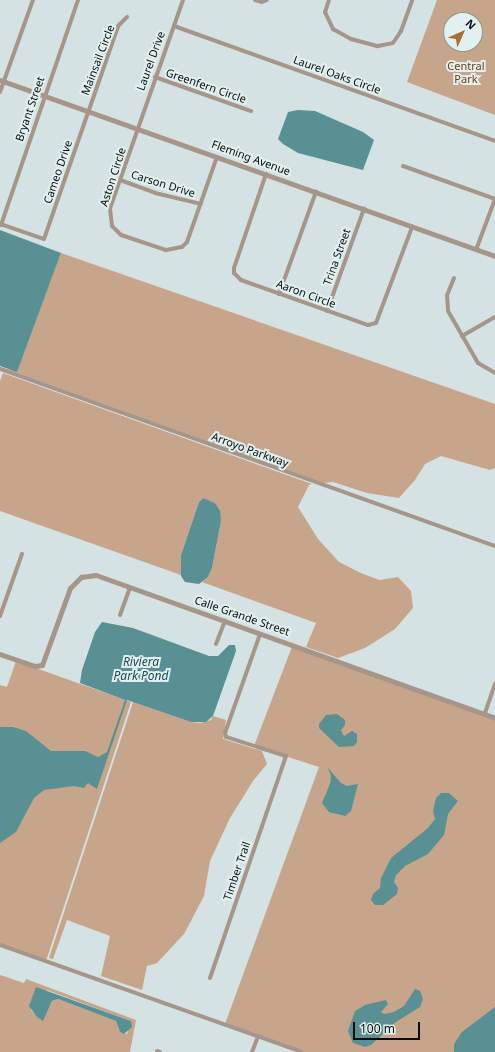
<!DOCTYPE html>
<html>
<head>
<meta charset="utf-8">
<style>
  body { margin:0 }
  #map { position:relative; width:495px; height:1052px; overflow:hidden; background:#d5e2e3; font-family:"Noto Sans",sans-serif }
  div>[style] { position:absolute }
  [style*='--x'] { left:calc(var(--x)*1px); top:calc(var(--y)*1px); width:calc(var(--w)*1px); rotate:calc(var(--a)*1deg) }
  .green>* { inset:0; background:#c6a58a }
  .water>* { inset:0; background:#599093 }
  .minor>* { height:4px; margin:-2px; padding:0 2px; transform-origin:2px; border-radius:2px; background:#a6968a }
  .tertiary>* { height:5px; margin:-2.5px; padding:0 2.5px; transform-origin:2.5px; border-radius:2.5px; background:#a6968a }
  span { translate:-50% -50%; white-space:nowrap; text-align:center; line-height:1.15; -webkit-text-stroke:4px #e2f0f0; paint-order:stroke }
  .street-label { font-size:11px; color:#080c0c }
  .park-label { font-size:11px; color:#6d3e0d }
  .water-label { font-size:12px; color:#184a4d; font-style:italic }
  .north { position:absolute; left:443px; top:12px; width:40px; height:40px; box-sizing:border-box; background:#e2f0f0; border:1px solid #8b9595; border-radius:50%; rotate:45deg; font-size:11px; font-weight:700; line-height:16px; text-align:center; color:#080c0c }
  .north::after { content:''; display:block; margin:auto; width:14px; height:18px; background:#aa6d32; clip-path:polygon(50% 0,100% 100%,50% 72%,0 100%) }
  .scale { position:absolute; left:353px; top:1022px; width:67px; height:18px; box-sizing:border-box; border:2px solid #080c0c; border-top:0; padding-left:5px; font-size:12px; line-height:14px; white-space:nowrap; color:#080c0c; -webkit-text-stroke:3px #e2f0f0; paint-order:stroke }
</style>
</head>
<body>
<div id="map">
  <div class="green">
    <div style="clip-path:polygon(evenodd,437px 0,495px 0,495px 115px,407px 82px,437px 0,451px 20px,475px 20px,475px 44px,451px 44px,451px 20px)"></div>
    <div style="clip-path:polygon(61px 253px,495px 404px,495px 468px,490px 470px,441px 456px,425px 464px,415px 480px,399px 498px,367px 493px,333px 482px,324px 483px,3px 368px,17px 371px)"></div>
    <div style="clip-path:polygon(3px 373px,312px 484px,309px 485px,298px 507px,318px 539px,339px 562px,363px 574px,380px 580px,398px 577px,411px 591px,413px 608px,395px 629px,365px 648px,338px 658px,306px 647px,316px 623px,202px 582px,208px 577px,212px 568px,221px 521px,215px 503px,207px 500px,203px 498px,199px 502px,181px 555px,181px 575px,0 511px,0 381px)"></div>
    <div style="clip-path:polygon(293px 644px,495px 718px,495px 1052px,303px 1052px,225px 1024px,319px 767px,254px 746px)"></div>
    <div style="clip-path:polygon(16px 661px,131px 702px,46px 961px,0 945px,0 685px,7px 687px)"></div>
    <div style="clip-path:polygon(133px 702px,191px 722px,200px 723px,211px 720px,213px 716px,226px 720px,223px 739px,262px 751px,267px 764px,253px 781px,230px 818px,210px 861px,204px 896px,184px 934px,157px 963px,147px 966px,142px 990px,101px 976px,110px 936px,67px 920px,53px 959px,49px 958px)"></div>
    <div style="clip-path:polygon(evenodd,0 975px,24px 983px,26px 979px,136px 1020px,130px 1052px,0 1052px,0 975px,47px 990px,131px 1021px,127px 1034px,120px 1032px,116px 1021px,58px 999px,52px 1001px,43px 1020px,40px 1019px,31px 1010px,47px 990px)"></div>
  </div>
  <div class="water">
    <div style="clip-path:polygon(298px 110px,315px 111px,363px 132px,374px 140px,363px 170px,298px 153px,283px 144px,278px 139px,288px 112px)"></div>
    <div style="clip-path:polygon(0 230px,61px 253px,17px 372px,0 366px)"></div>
    <div style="clip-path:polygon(203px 498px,215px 503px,220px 511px,221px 521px,212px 568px,208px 577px,199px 584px,185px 582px,181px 576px,181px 555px,199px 502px)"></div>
    <div style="clip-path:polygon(102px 622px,133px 628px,209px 656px,218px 656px,229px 645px,235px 645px,236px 651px,213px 716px,206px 722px,191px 722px,127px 700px,97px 789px,88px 783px,84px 788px,74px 786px,44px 790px,34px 798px,16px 832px,0 843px,0 727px,13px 727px,26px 731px,51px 751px,85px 751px,98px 757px,107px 752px,125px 700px,80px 683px,82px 670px,95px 632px)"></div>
    <div style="clip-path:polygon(337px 714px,345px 720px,345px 725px,341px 730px,344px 736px,352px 731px,357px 734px,357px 742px,354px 746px,339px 747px,319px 728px,319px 724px,326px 715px)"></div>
    <div style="clip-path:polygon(328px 768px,341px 783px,347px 786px,358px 784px,351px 811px,345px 816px,329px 812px,322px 803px,330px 784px,331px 776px)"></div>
    <div style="clip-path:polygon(441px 793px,449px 793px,458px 801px,448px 814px,444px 835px,428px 854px,405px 866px,396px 875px,394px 882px,398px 888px,397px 894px,383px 905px,375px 905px,371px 900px,373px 894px,380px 888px,381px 878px,391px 858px,428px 828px,435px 819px,433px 811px,436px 798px)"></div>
    <div style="clip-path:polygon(36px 987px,131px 1021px,132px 1027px,124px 1034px,120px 1032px,116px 1021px,58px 999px,52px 1001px,43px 1021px,37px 1017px,29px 1006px)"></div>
    <div style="clip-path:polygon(415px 989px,420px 991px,423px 999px,420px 1007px,396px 1022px,371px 1045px,365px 1047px,353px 1043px,348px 1031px,355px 1011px,365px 1005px,386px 1000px,388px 1004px,381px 1012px,384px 1014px,394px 1012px,404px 1006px)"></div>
    <div style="clip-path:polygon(495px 1007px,495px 1052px,454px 1052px,454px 1044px,462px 1032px)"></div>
  </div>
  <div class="minor">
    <div style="--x:183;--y:0;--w:221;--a:109.3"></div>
    <div style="--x:110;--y:209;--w:17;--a:83"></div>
    <div style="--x:112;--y:226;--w:13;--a:45"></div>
    <div style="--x:121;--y:235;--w:47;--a:18.4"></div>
    <div style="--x:166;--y:250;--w:16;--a:-11"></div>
    <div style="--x:182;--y:247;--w:7;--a:-45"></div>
    <div style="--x:187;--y:242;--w:90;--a:-70.6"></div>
    <div style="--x:255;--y:0;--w:7;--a:16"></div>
    <div style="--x:262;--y:2;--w:5;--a:-22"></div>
    <div style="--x:329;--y:0;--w:13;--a:108"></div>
    <div style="--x:325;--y:12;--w:19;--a:65"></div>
    <div style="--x:333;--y:29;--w:21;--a:29"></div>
    <div style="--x:351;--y:39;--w:28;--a:15"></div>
    <div style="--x:378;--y:46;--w:15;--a:-11"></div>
    <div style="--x:393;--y:43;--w:14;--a:-56"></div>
    <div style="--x:401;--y:31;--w:33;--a:-70"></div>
    <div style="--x:174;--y:26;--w:341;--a:19.7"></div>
    <div style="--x:155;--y:77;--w:102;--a:19.5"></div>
    <div style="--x:0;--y:92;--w:98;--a:-70.3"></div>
    <div style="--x:403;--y:166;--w:98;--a:19.7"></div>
    <div style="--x:266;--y:174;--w:99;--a:108.8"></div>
    <div style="--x:234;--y:268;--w:5;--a:90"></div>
    <div style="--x:234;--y:273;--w:10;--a:45"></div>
    <div style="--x:241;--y:280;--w:135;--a:19.5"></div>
    <div style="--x:368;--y:325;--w:8;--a:-14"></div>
    <div style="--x:376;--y:323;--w:103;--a:-69.4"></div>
    <div style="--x:120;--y:180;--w:37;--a:20"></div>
    <div style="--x:155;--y:193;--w:47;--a:13.4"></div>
    <div style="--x:0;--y:224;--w:46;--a:18.8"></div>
    <div style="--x:44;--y:239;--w:225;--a:-70.8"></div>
    <div style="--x:118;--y:26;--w:13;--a:-45"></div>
    <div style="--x:1;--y:225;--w:238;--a:-71.1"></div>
    <div style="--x:476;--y:250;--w:54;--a:-69.6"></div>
    <div style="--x:454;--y:278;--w:18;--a:112"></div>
    <div style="--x:447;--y:295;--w:16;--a:86"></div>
    <div style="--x:448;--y:311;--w:60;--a:60"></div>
    <div style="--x:478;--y:363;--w:20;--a:30"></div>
    <div style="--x:279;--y:294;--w:109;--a:-70.1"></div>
    <div style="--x:327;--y:311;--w:109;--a:-70.1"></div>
    <div style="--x:462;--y:336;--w:38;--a:-30"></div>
    <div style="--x:0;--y:369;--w:526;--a:19.68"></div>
    <div style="--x:120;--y:615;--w:29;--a:-70"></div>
    <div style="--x:0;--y:616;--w:66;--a:-70.5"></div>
    <div style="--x:216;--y:644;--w:25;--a:-69"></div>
    <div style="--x:485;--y:713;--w:31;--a:-71"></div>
    <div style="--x:0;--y:945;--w:320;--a:19.5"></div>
    <div style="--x:210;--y:978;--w:235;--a:-71.1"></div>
    <div style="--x:286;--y:756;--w:63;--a:-162.4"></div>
    <div style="--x:226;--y:737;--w:4;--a:-104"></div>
    <div style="--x:225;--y:733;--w:105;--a:-70.5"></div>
    <div style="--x:157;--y:1051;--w:3;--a:18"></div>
    <div style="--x:252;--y:1052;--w:17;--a:-69"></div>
  </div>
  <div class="tertiary">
    <div style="--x:0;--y:80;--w:525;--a:19.57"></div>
    <div style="--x:0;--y:654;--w:37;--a:19"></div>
    <div style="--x:35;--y:666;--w:7;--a:-8"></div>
    <div style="--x:42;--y:665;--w:82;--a:-70"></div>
    <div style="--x:70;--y:588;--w:16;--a:-45"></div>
    <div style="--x:81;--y:577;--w:15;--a:-8"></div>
    <div style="--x:96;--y:575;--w:424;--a:19.7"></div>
  </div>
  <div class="street-label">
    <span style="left:98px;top:60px;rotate:-69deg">Mainsail Circle</span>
    <span style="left:151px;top:61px;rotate:-70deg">Laurel Drive</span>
    <span style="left:337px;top:75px;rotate:20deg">Laurel Oaks Circle</span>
    <span style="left:206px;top:86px;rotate:19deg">Greenfern Circle</span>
    <span style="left:30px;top:109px;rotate:-71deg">Bryant Street</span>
    <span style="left:251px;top:158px;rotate:20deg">Fleming Avenue</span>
    <span style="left:58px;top:172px;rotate:-71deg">Cameo Drive</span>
    <span style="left:113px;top:177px;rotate:-72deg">Aston Circle</span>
    <span style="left:163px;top:184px;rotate:17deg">Carson Drive</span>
    <span style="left:337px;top:257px;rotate:-70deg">Trina Street</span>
    <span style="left:306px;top:294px;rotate:20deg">Aaron Circle</span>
    <span style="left:250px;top:450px;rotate:20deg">Arroyo Parkway</span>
    <span style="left:242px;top:616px;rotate:19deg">Calle Grande Street</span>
    <span style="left:237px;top:871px;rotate:-71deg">Timber Trail</span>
  </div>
  <div class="park-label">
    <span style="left:466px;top:73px">Central<br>Park</span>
  </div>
  <div class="water-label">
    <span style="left:141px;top:669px">Riviera<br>Park Pond</span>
  </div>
  <div class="north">N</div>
  <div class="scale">100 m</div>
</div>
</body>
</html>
